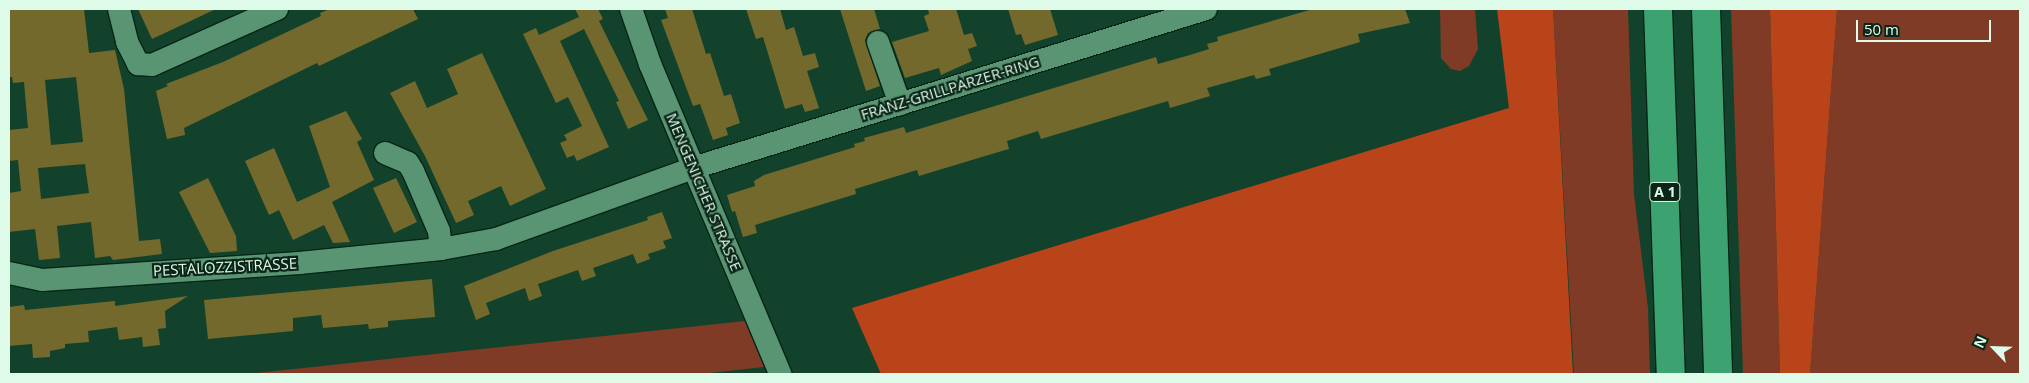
<!DOCTYPE html>
<html>
<head>
<meta charset="utf-8">
<style>
  body { margin:0 }
  #map { position:relative; width:2029px; height:383px; overflow:hidden; background:#12422b; font-family:"Open Sans",sans-serif }
  div>[style] { position:absolute }
  [style*='--x'] { left:calc(var(--x)*1px); top:calc(var(--y)*1px); width:calc(var(--w)*1px); rotate:calc(var(--a)*1deg) }
  .green>* { inset:0; background:#7f3b25 }
  .forest>* { inset:0; background:#b9441a }
  .building>* { inset:0; background:#74692c }
  .roads { filter:drop-shadow(1px 0 #052616) drop-shadow(-1px 0 #052616) drop-shadow(0 1px #052616) drop-shadow(0 -1px #052616) }
  .minor>* { height:22px; margin:-11px; padding:0 11px; transform-origin:11px; border-radius:11px; background:#599573 }
  .highway>* { height:28px; margin:-14px; padding:0 14px; transform-origin:14px; border-radius:14px; background:#3ca370 }
  span { translate:-50% -50%; white-space:nowrap; text-align:center; line-height:1.15; -webkit-text-stroke:4.5px #0b2518; paint-order:stroke }
  .shield-label span { padding:1px 4px; background:#0b2518; border:1px solid; border-radius:4px; -webkit-text-stroke-width:0 }
  .shield-label { font-size:14px; color:#ddfbe8; font-weight:700 }
  .street-label { font-size:15px; color:#ddfbe8 }
  .frame { position:absolute; inset:0; border:10px solid #ddfbe8; pointer-events:none }
  .north { position:absolute; left:1969px; top:323px; width:50px; height:50px; -webkit-text-stroke:4px #0b2518; paint-order:stroke; rotate:294deg; font-size:14px; font-weight:700; line-height:20px; text-align:center; color:#ddfbe8 }
  .north::after { content:''; display:block; margin:auto; width:18px; height:22px; background:#ddfbe8; clip-path:polygon(50% 0,100% 100%,50% 72%,0 100%) }
  .scale { position:absolute; left:1856px; top:20px; width:135px; height:22px; box-sizing:border-box; border:2px solid #ddfbe8; border-top:0; padding-left:6px; font-size:15px; line-height:18px; white-space:nowrap; color:#ddfbe8; -webkit-text-stroke:4px #0b2518; paint-order:stroke }
</style>
</head>
<body>
<div id="map">
  <div class="green">
    <div style="clip-path:polygon(1440px 9px,1475px 9px,1478px 49px,1469px 66px,1460px 71px,1451px 69px,1441px 58px)"></div>
    <div style="clip-path:polygon(1553px 9px,1628px 9px,1634px 194px,1648px 308px,1650px 374px,1574px 374px)"></div>
    <div style="clip-path:polygon(1731px 9px,1770px 9px,1780px 374px,1743px 374px)"></div>
    <div style="clip-path:polygon(1837px 9px,2020px 9px,2020px 374px,1810px 374px)"></div>
    <div style="clip-path:polygon(745px 321px,764px 367px,700px 374px,248px 374px)"></div>
  </div>
  <div class="forest">
    <div style="clip-path:polygon(1497px 9px,1553px 9px,1573px 374px,881px 374px,852px 308px,1509px 108px)"></div>
    <div style="clip-path:polygon(1770px 9px,1837px 9px,1810px 374px,1780px 374px)"></div>
  </div>
  <div class="building">
    <div style="clip-path:polygon(evenodd,9px 9px,84px 9px,89px 53px,115px 50px,124px 89px,139px 241px,160px 239px,162px 254px,113px 260px,110px 256px,95px 258px,91px 222px,57px 226px,60px 258px,39px 260px,35px 229px,9px 232px,9px 193px,21px 191px,18px 160px,9px 161px,9px 130px,28px 128px,24px 82px,13px 83px,12px 77px,9px 77px,9px 9px,76px 77px,83px 142px,51px 145px,45px 80px,76px 77px,9px 9px,85px 164px,89px 193px,41px 199px,38px 168px,85px 164px)"></div>
    <div style="clip-path:polygon(138px 9px,216px 9px,152px 39px)"></div>
    <div style="clip-path:polygon(330px 9px,413px 9px,418px 19px,319px 66px,317px 63px,184px 128px,185px 135px,167px 139px,156px 91px,168px 86px,166px 84px,223px 62px,321px 16px,320px 13px)"></div>
    <div style="clip-path:polygon(575px 9px,598px 9px,603px 19px,599px 21px,648px 120px,628px 129px,616px 102px,619px 101px,584px 29px,560px 41px,609px 147px,577px 161px,574px 155px,567px 158px,560px 143px,567px 140px,564px 135px,582px 126px,568px 97px,556px 103px,523px 34px,536px 28px,539px 35px,579px 17px)"></div>
    <div style="clip-path:polygon(665px 9px,692px 9px,706px 54px,710px 53px,724px 96px,731px 94px,740px 123px,726px 128px,728px 135px,713px 140px,700px 104px,693px 106px,661px 20px,668px 18px)"></div>
    <div style="clip-path:polygon(746px 9px,780px 9px,786px 30px,794px 27px,803px 56px,815px 53px,819px 67px,807px 71px,819px 108px,805px 112px,802px 104px,785px 109px,763px 37px,756px 39px)"></div>
    <div style="clip-path:polygon(840px 9px,874px 9px,880px 29px,868px 33px,865px 40px,880px 86px,866px 91px)"></div>
    <div style="clip-path:polygon(928px 9px,956px 9px,964px 35px,972px 33px,977px 46px,968px 49px,972px 61px,941px 75px,939px 68px,905px 78px,892px 42px,929px 31px,924px 16px,929px 14px)"></div>
    <div style="clip-path:polygon(1008px 9px,1050px 9px,1058px 35px,1025px 45px,1021px 34px,1016px 35px)"></div>
    <div style="clip-path:polygon(1313px 9px,1405px 9px,1410px 23px,1358px 34px,1360px 42px,1269px 69px,1271px 75px,1256px 79px,1254px 75px,1207px 88px,1210px 96px,1170px 108px,1168px 101px,1041px 139px,1038px 131px,1007px 141px,1009px 149px,995px 153px,919px 176px,917px 170px,855px 189px,856px 194px,755px 225px,757px 233px,743px 237px,735px 211px,732px 212px,727px 195px,755px 186px,754px 181px,764px 175px,855px 147px,854px 144px,865px 141px,864px 138px,904px 127px,906px 133px,1156px 57px,1158px 64px,1190px 55px,1209px 49px,1207px 44px,1218px 41px,1217px 37px)"></div>
    <div style="clip-path:polygon(482px 53px,546px 189px,510px 206px,501px 186px,468px 201px,474px 215px,456px 223px,425px 156px,390px 93px,415px 81px,427px 108px,458px 94px,447px 69px)"></div>
    <div style="clip-path:polygon(346px 111px,362px 139px,357px 142px,374px 180px,332px 202px,350px 242px,333px 243px,324px 225px,293px 240px,279px 210px,269px 215px,245px 161px,274px 148px,297px 202px,330px 187px,309px 126px)"></div>
    <div style="clip-path:polygon(208px 178px,236px 236px,237px 251px,210px 253px,179px 192px)"></div>
    <div style="clip-path:polygon(396px 178px,417px 222px,394px 233px,373px 188px)"></div>
    <div style="clip-path:polygon(662px 212px,672px 238px,663px 241px,666px 248px,648px 254px,650px 259px,637px 264px,633px 254px,593px 268px,596px 276px,582px 281px,578px 270px,538px 284px,542px 296px,529px 301px,525px 288px,486px 303px,490px 314px,476px 320px,464px 286px,553px 251px,648px 220px,647px 217px)"></div>
    <div style="clip-path:polygon(432px 279px,435px 317px,388px 321px,388px 327px,369px 329px,368px 324px,323px 328px,321px 315px,293px 318px,293px 331px,208px 339px,204px 300px)"></div>
    <div style="clip-path:polygon(188px 296px,165px 311px,166px 328px,158px 329px,160px 345px,143px 347px,142px 337px,119px 340px,117px 327px,88px 331px,89px 342px,65px 344px,65px 348px,50px 351px,50px 357px,33px 358px,32px 344px,9px 346px,9px 307px,24px 305px,25px 310px,115px 301px,115px 306px)"></div>
  </div>
  <div class="roads">
    <div class="minor">
      <div style="--x:119;--y:9;--w:34;--a:76"></div>
      <div style="--x:127;--y:42;--w:25;--a:63"></div>
      <div style="--x:138;--y:64;--w:14;--a:4"></div>
      <div style="--x:152;--y:65;--w:137;--a:-24.1"></div>
      <div style="--x:631;--y:9;--w:58;--a:70.9"></div>
      <div style="--x:650;--y:64;--w:336;--a:67.2"></div>
      <div style="--x:878;--y:42;--w:66;--a:70.5"></div>
      <div style="--x:385;--y:153;--w:25;--a:23"></div>
      <div style="--x:408;--y:163;--w:9;--a:58"></div>
      <div style="--x:413;--y:171;--w:65;--a:66.6"></div>
      <div style="--x:439;--y:231;--w:18;--a:84"></div>
      <div style="--x:9;--y:273;--w:34;--a:12"></div>
      <div style="--x:42;--y:280;--w:258;--a:-3.8"></div>
      <div style="--x:299;--y:263;--w:143;--a:-5.6"></div>
      <div style="--x:441;--y:249;--w:56;--a:-10.3"></div>
      <div style="--x:496;--y:239;--w:209;--a:-19.8"></div>
      <div style="--x:693;--y:168;--w:537;--a:-17.22"></div>
    </div>
    <div class="highway">
      <div style="--x:1658;--y:9;--w:365;--a:88"></div>
      <div style="--x:1706;--y:9;--w:365;--a:88.1"></div>
    </div>
  </div>
  <div class="shield-label">
    <span style="left:1665px;top:192px">A 1</span>
  </div>
  <div class="street-label">
    <span style="left:950px;top:88px;rotate:-17deg">FRANZ-GRILLPARZER-RING</span>
    <span style="left:704px;top:192px;rotate:67deg">MENGENICHER STRASSE</span>
    <span style="left:225px;top:267px;rotate:-3deg">PESTALOZZISTRASSE</span>
  </div>
  <div class="frame"></div>
  <div class="north">N</div>
  <div class="scale">50 m</div>
</div>
</body>
</html>
